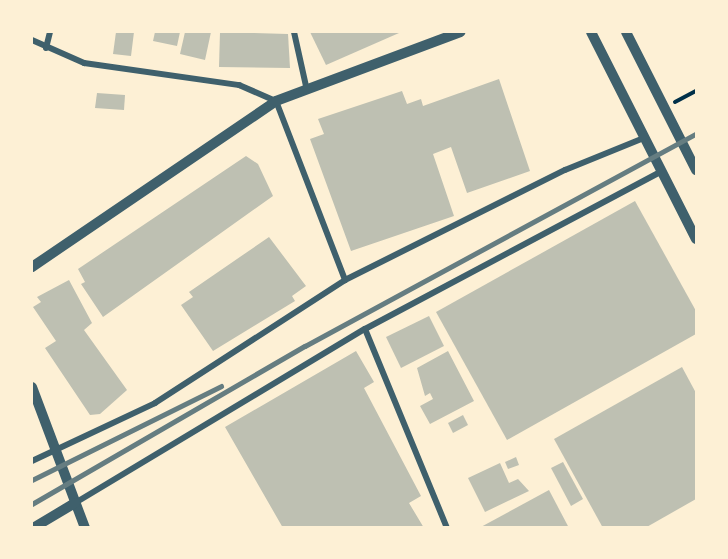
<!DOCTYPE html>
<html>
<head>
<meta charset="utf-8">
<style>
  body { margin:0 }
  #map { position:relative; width:728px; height:559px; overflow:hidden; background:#fdf0d5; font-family:Rubik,sans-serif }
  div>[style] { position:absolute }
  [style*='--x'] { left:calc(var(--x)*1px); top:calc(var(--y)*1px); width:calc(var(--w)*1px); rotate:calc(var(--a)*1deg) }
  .building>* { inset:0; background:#bec0b2 }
  .path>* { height:4px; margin:-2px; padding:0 2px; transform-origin:2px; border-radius:2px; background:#003049 }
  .minor>* { height:6px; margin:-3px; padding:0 3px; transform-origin:3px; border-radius:3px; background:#3f606c }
  .tertiary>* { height:10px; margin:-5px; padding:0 5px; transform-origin:5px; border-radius:5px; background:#3f606c }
  .rail>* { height:4.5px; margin:-2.25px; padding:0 2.25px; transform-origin:2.25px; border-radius:2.25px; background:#657d81 }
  span { translate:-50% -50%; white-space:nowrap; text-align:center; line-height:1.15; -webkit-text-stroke:4.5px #fdf0d5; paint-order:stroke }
  .frame { position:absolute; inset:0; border:33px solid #fdf0d5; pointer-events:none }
</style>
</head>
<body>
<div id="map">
  <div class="building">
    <div style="clip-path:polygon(116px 32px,134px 32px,131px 56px,113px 54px)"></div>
    <div style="clip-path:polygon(155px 32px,180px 32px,177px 46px,153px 41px)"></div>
    <div style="clip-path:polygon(185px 32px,211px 32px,205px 60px,180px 54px)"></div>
    <div style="clip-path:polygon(220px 32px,288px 34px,290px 68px,219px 67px)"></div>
    <div style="clip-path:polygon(310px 32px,398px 32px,399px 33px,326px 65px)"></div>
    <div style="clip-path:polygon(499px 79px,530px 171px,467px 193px,451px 147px,433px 154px,454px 216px,351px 251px,310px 139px,324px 134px,318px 119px,402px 91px,407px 104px,421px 99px,423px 106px)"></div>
    <div style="clip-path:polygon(97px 93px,125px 95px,124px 110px,95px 108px)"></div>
    <div style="clip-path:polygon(246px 156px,258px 164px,273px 196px,103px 317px,81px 284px,85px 282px,78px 269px)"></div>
    <div style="clip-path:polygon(635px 201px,696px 311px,696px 334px,507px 440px,436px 312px)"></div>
    <div style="clip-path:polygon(269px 237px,306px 286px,292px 296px,295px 301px,213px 351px,181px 305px,193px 297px,189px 292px)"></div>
    <div style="clip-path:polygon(69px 280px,92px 323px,84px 330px,127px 390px,100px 414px,90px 415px,45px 348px,56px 341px,33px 307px,41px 302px,37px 297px)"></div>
    <div style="clip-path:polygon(429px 316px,444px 346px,401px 368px,386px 337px)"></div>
    <div style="clip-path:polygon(356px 351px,374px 382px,364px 388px,421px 496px,409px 503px,424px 528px,283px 528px,225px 427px)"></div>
    <div style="clip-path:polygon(448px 351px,474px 401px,430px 424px,420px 406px,433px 399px,430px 393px,425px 396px,417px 368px)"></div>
    <div style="clip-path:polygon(682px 367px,696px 393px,696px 499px,645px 528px,603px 528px,554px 439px)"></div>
    <div style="clip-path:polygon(463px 415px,468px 425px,453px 433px,448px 423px)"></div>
    <div style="clip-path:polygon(516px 457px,519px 465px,508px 469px,505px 462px)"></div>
    <div style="clip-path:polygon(563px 462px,583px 499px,571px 506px,551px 468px)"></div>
    <div style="clip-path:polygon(500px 463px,509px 483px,518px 479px,529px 491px,485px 512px,468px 478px)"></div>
    <div style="clip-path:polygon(549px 490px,569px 528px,479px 528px)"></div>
  </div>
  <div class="path">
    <div style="--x:675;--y:102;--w:24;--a:-28"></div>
  </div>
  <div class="minor">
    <div style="--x:294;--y:32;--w:55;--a:77.5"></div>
    <div style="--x:32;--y:40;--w:57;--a:23.9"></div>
    <div style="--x:84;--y:63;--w:157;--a:8.1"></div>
    <div style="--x:239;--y:85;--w:40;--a:23.4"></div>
    <div style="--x:276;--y:101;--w:192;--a:68.9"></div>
    <div style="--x:46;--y:48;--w:16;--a:-76"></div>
    <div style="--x:365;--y:329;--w:215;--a:67.6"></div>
    <div style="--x:32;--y:461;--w:136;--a:-25.2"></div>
    <div style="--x:155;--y:403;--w:226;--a:-32.9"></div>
    <div style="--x:345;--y:280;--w:246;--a:-26.6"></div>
    <div style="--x:565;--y:170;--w:85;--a:-22.1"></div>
    <div style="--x:75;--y:503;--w:338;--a:-31"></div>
    <div style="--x:365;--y:329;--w:336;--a:-28"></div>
  </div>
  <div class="tertiary">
    <div style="--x:591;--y:32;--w:232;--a:63.1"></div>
    <div style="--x:626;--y:32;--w:155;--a:63.1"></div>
    <div style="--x:32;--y:267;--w:295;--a:-34.2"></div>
    <div style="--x:276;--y:101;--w:197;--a:-20.5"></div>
    <div style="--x:32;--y:387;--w:151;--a:69.4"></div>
    <div style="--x:33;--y:528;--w:49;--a:-30.8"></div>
  </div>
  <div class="rail">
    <div style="--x:32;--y:480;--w:211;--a:-26.4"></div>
    <div style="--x:32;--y:504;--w:315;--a:-30.1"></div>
    <div style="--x:305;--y:346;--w:445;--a:-28.5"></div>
  </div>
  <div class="frame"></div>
</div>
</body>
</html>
